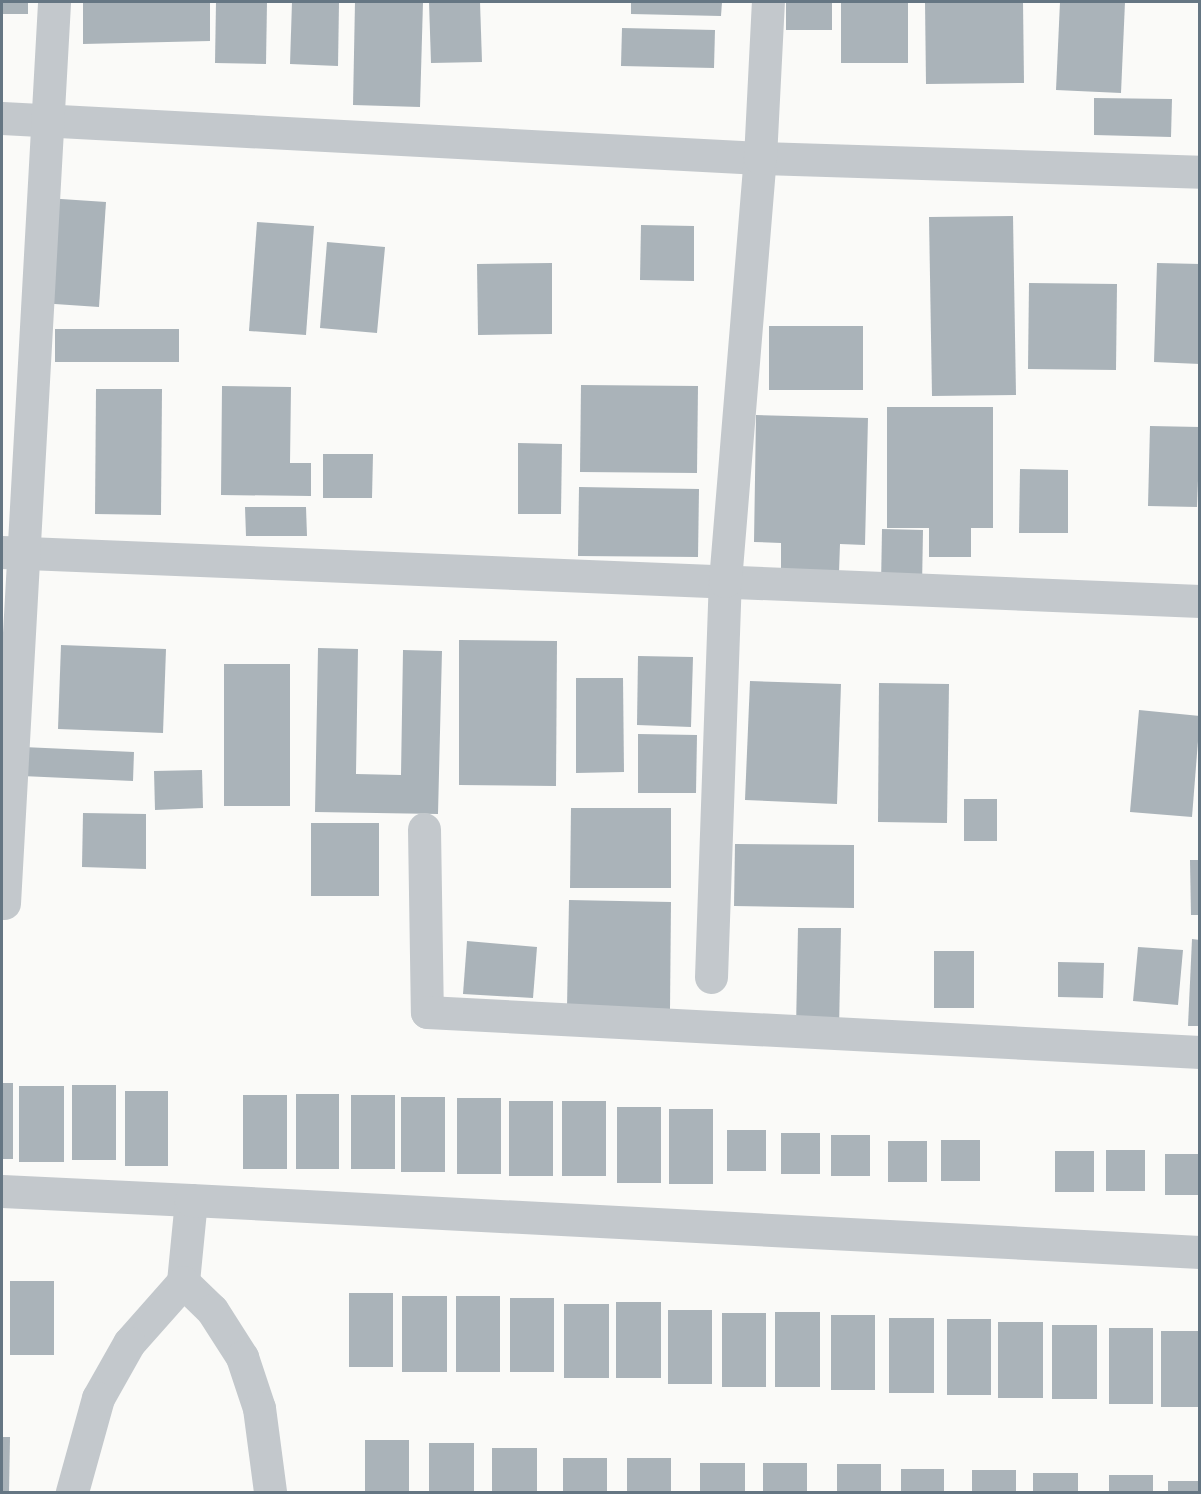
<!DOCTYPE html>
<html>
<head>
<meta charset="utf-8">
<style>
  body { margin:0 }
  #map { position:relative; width:1201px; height:1494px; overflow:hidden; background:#fafaf8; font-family:Lato,sans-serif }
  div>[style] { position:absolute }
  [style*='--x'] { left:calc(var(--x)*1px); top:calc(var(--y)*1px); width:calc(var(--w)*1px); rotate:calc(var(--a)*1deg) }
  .building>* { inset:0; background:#aab3b9 }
  .minor>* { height:33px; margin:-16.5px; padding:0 16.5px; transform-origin:16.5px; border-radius:16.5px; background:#c3c8cc }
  span { translate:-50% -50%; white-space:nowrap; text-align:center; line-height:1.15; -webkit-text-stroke:6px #fff; paint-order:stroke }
  .frame { position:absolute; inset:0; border:3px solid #657683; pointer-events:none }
</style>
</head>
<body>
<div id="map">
  <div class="building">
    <div style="clip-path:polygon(2px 2px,28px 2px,28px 14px,2px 14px)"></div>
    <div style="clip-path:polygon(83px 2px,210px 2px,210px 41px,83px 44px)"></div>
    <div style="clip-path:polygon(216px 2px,267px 2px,266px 64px,215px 63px)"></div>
    <div style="clip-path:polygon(292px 2px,339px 2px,338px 66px,290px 64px)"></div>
    <div style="clip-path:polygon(355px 2px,423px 2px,420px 107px,353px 105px)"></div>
    <div style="clip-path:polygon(429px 2px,480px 2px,482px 62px,431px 63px)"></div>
    <div style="clip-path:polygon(631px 2px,722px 2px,721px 16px,631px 14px)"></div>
    <div style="clip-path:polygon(786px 2px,832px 2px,832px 30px,786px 30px)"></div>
    <div style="clip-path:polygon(841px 2px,908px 2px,908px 63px,841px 63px)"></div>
    <div style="clip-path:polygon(925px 2px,1023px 2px,1024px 83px,926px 84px)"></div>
    <div style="clip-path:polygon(1060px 2px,1125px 2px,1121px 93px,1056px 90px)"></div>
    <div style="clip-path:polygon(622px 28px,715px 30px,714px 68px,621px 66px)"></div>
    <div style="clip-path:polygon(1094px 98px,1172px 99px,1171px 137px,1094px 135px)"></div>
    <div style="clip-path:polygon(46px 198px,106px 202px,99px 307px,40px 303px)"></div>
    <div style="clip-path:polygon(1013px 216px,1016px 395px,932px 396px,929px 217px)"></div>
    <div style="clip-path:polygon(257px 222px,314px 226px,306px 335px,249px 331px)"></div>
    <div style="clip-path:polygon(641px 225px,694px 226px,694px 281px,640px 280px)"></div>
    <div style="clip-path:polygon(327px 242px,385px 247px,377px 333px,320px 328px)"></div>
    <div style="clip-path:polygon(552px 263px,552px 334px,478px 335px,477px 264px)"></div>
    <div style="clip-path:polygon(1157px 263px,1200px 264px,1200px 364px,1154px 362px)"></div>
    <div style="clip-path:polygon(1029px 283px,1117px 284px,1116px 370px,1028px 369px)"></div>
    <div style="clip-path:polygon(769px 326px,863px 326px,863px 390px,769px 390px)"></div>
    <div style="clip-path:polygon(55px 329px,179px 329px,179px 362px,55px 362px)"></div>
    <div style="clip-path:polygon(581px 385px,698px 386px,697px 473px,580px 472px)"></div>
    <div style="clip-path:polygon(222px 386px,291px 387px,290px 463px,311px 463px,311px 496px,221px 495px)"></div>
    <div style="clip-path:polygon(96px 389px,162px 389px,161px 515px,95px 514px)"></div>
    <div style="clip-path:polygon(887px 407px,993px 407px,993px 528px,971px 528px,971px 557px,929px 557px,929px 528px,887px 528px)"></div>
    <div style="clip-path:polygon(756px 415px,868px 418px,865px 545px,840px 544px,839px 572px,781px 571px,781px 543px,754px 542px)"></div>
    <div style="clip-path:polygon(1150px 426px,1200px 427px,1197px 507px,1148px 506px)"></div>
    <div style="clip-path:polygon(518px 443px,562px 444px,561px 514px,518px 514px)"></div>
    <div style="clip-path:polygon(323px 454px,373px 454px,372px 498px,323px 498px)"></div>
    <div style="clip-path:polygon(1020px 469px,1068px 470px,1068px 533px,1019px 533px)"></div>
    <div style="clip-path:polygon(579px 487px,699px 489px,698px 557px,578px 556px)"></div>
    <div style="clip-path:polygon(245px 507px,306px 507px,307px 536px,246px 536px)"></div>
    <div style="clip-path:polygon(882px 529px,923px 530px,922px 587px,881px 586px)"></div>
    <div style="clip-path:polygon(459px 640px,557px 641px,556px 786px,459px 785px)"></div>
    <div style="clip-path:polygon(61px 645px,166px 649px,163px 733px,58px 729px)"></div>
    <div style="clip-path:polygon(318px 648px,358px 649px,356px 774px,401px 775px,403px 650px,442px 651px,438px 814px,315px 812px)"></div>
    <div style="clip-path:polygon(638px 656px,693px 657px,691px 727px,637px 725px)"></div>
    <div style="clip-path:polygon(224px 664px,290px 664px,290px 806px,224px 806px)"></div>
    <div style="clip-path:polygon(576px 678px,623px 678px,624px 772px,576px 773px)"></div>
    <div style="clip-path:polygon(750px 681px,841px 684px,837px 804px,745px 800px)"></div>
    <div style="clip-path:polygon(879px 683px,949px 684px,947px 823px,878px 822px)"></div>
    <div style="clip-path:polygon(1139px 710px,1200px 716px,1192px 817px,1130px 812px)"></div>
    <div style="clip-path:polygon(638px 734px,697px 735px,696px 793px,638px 793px)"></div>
    <div style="clip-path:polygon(23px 747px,134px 752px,133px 781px,22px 776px)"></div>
    <div style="clip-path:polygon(202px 770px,203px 808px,155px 810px,154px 771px)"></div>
    <div style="clip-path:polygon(964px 799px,997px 799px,997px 841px,964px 841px)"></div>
    <div style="clip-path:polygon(571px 808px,671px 808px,671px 888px,570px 888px)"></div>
    <div style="clip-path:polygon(83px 813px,146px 814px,146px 869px,82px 867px)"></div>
    <div style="clip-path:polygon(311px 823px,379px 823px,379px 896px,311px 896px)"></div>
    <div style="clip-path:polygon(735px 844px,854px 845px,854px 908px,734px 906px)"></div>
    <div style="clip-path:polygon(1190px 860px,1200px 860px,1200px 915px,1191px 915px)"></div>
    <div style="clip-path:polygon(569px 900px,671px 902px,670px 1009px,567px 1008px)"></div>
    <div style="clip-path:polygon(798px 928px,841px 928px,839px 1030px,796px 1029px)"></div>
    <div style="clip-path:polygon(1192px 939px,1200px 940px,1200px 1026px,1188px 1026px)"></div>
    <div style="clip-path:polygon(467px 941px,537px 947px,533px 998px,463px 994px)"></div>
    <div style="clip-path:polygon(1138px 947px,1183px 950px,1178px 1005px,1133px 1001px)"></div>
    <div style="clip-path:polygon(934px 951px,974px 951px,974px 1008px,934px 1008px)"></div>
    <div style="clip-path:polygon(1058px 962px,1104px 963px,1103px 998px,1058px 997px)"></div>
    <div style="clip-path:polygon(2px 1083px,13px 1083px,13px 1159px,2px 1159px)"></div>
    <div style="clip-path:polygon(72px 1085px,116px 1085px,116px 1160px,72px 1160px)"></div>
    <div style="clip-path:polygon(19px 1086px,64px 1086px,64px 1162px,19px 1162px)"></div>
    <div style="clip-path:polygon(125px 1091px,168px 1091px,168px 1166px,125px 1166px)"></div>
    <div style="clip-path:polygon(296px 1094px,339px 1094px,339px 1169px,296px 1169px)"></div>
    <div style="clip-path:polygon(243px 1095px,287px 1095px,287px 1169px,243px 1169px)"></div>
    <div style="clip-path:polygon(351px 1095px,395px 1095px,395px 1169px,351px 1169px)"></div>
    <div style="clip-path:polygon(401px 1097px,445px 1097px,445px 1172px,401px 1172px)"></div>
    <div style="clip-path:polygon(457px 1098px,501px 1098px,501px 1174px,457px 1174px)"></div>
    <div style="clip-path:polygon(509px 1101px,553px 1101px,553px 1176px,509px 1176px)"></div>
    <div style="clip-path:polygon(562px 1101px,606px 1101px,606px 1176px,562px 1176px)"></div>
    <div style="clip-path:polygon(617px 1107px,661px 1107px,661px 1183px,617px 1183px)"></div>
    <div style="clip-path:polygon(669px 1109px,713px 1109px,713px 1184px,669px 1184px)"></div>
    <div style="clip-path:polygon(727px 1130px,766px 1130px,766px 1171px,727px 1171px)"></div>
    <div style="clip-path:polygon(781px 1133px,820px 1133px,820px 1174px,781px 1174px)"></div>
    <div style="clip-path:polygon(831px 1135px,870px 1135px,870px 1176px,831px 1176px)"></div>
    <div style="clip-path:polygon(941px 1140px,980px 1140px,980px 1181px,941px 1181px)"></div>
    <div style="clip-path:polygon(888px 1141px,927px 1141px,927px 1182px,888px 1182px)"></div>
    <div style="clip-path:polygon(1106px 1150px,1145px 1150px,1145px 1191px,1106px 1191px)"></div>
    <div style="clip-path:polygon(1055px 1151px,1094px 1151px,1094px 1192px,1055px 1192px)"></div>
    <div style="clip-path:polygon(1165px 1154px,1200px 1154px,1200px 1195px,1165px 1195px)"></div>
    <div style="clip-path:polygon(10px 1281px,54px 1281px,54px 1355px,10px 1355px)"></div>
    <div style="clip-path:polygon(349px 1293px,393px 1293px,393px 1367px,349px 1367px)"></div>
    <div style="clip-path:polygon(402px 1296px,447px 1296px,447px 1372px,402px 1372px)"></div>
    <div style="clip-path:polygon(456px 1296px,500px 1296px,500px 1372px,456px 1372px)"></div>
    <div style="clip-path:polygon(510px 1298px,554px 1298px,554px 1372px,510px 1372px)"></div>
    <div style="clip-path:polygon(616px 1302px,661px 1302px,661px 1378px,616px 1378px)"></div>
    <div style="clip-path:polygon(564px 1304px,609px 1304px,609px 1378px,564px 1378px)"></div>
    <div style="clip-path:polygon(668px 1310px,712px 1310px,712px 1384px,668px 1384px)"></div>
    <div style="clip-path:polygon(775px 1312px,820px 1312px,820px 1387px,775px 1387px)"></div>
    <div style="clip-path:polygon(722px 1313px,766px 1313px,766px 1387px,722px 1387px)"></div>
    <div style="clip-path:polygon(831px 1315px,875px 1315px,875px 1390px,831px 1390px)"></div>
    <div style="clip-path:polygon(889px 1318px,934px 1318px,934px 1393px,889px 1393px)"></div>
    <div style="clip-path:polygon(947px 1319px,991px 1319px,991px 1395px,947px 1395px)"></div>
    <div style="clip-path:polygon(998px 1322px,1043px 1322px,1043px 1398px,998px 1398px)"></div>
    <div style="clip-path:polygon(1052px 1325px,1097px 1325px,1097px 1399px,1052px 1399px)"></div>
    <div style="clip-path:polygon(1109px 1328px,1153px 1328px,1153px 1404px,1109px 1404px)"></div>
    <div style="clip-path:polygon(1161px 1331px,1200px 1331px,1200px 1407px,1161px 1407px)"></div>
    <div style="clip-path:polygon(2px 1437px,10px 1437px,9px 1492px,2px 1492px)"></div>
    <div style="clip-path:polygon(365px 1440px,409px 1440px,409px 1492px,365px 1492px)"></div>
    <div style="clip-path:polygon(429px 1443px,474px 1443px,474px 1492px,429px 1492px)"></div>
    <div style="clip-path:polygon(492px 1448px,537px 1448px,537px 1492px,492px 1492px)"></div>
    <div style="clip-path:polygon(563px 1458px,607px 1458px,607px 1492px,563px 1492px)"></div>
    <div style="clip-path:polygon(627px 1458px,671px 1458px,671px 1492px,627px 1492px)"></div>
    <div style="clip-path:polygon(700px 1463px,745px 1463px,745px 1492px,700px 1492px)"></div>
    <div style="clip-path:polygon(763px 1463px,807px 1463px,807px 1492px,763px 1492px)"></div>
    <div style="clip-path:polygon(837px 1464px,881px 1464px,881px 1492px,837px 1492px)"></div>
    <div style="clip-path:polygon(901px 1469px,944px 1469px,944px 1492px,901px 1492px)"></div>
    <div style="clip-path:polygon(972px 1470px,1016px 1470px,1016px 1492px,972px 1492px)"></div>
    <div style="clip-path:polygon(1033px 1473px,1078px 1473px,1078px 1492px,1033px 1492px)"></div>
    <div style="clip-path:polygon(1109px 1475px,1153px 1475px,1153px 1492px,1109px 1492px)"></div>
    <div style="clip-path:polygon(1168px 1481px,1200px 1481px,1200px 1492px,1168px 1492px)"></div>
  </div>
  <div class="minor">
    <div style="--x:2;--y:118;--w:759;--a:3.02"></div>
    <div style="--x:760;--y:158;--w:440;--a:1.8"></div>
    <div style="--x:2;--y:552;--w:1199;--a:2.34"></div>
    <div style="--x:424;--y:829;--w:183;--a:89.1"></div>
    <div style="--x:427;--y:1012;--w:774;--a:2.96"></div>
    <div style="--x:4;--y:903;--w:902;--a:-86.82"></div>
    <div style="--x:711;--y:977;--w:396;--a:-88"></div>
    <div style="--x:725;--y:581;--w:424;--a:-85.3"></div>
    <div style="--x:760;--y:158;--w:156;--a:-87.1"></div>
    <div style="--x:2;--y:1191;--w:189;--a:2.7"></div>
    <div style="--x:191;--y:1200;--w:82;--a:95.6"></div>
    <div style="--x:183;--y:1282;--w:81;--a:131.5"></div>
    <div style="--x:129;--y:1343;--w:63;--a:119.4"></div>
    <div style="--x:98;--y:1398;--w:98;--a:105.5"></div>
    <div style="--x:191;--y:1200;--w:1010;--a:2.95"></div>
    <div style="--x:183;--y:1282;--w:40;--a:44"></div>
    <div style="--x:212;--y:1310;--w:56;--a:57.4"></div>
    <div style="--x:242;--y:1357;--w:54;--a:71.6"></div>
    <div style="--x:259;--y:1408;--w:85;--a:82.5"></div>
  </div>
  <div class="frame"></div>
</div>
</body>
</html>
